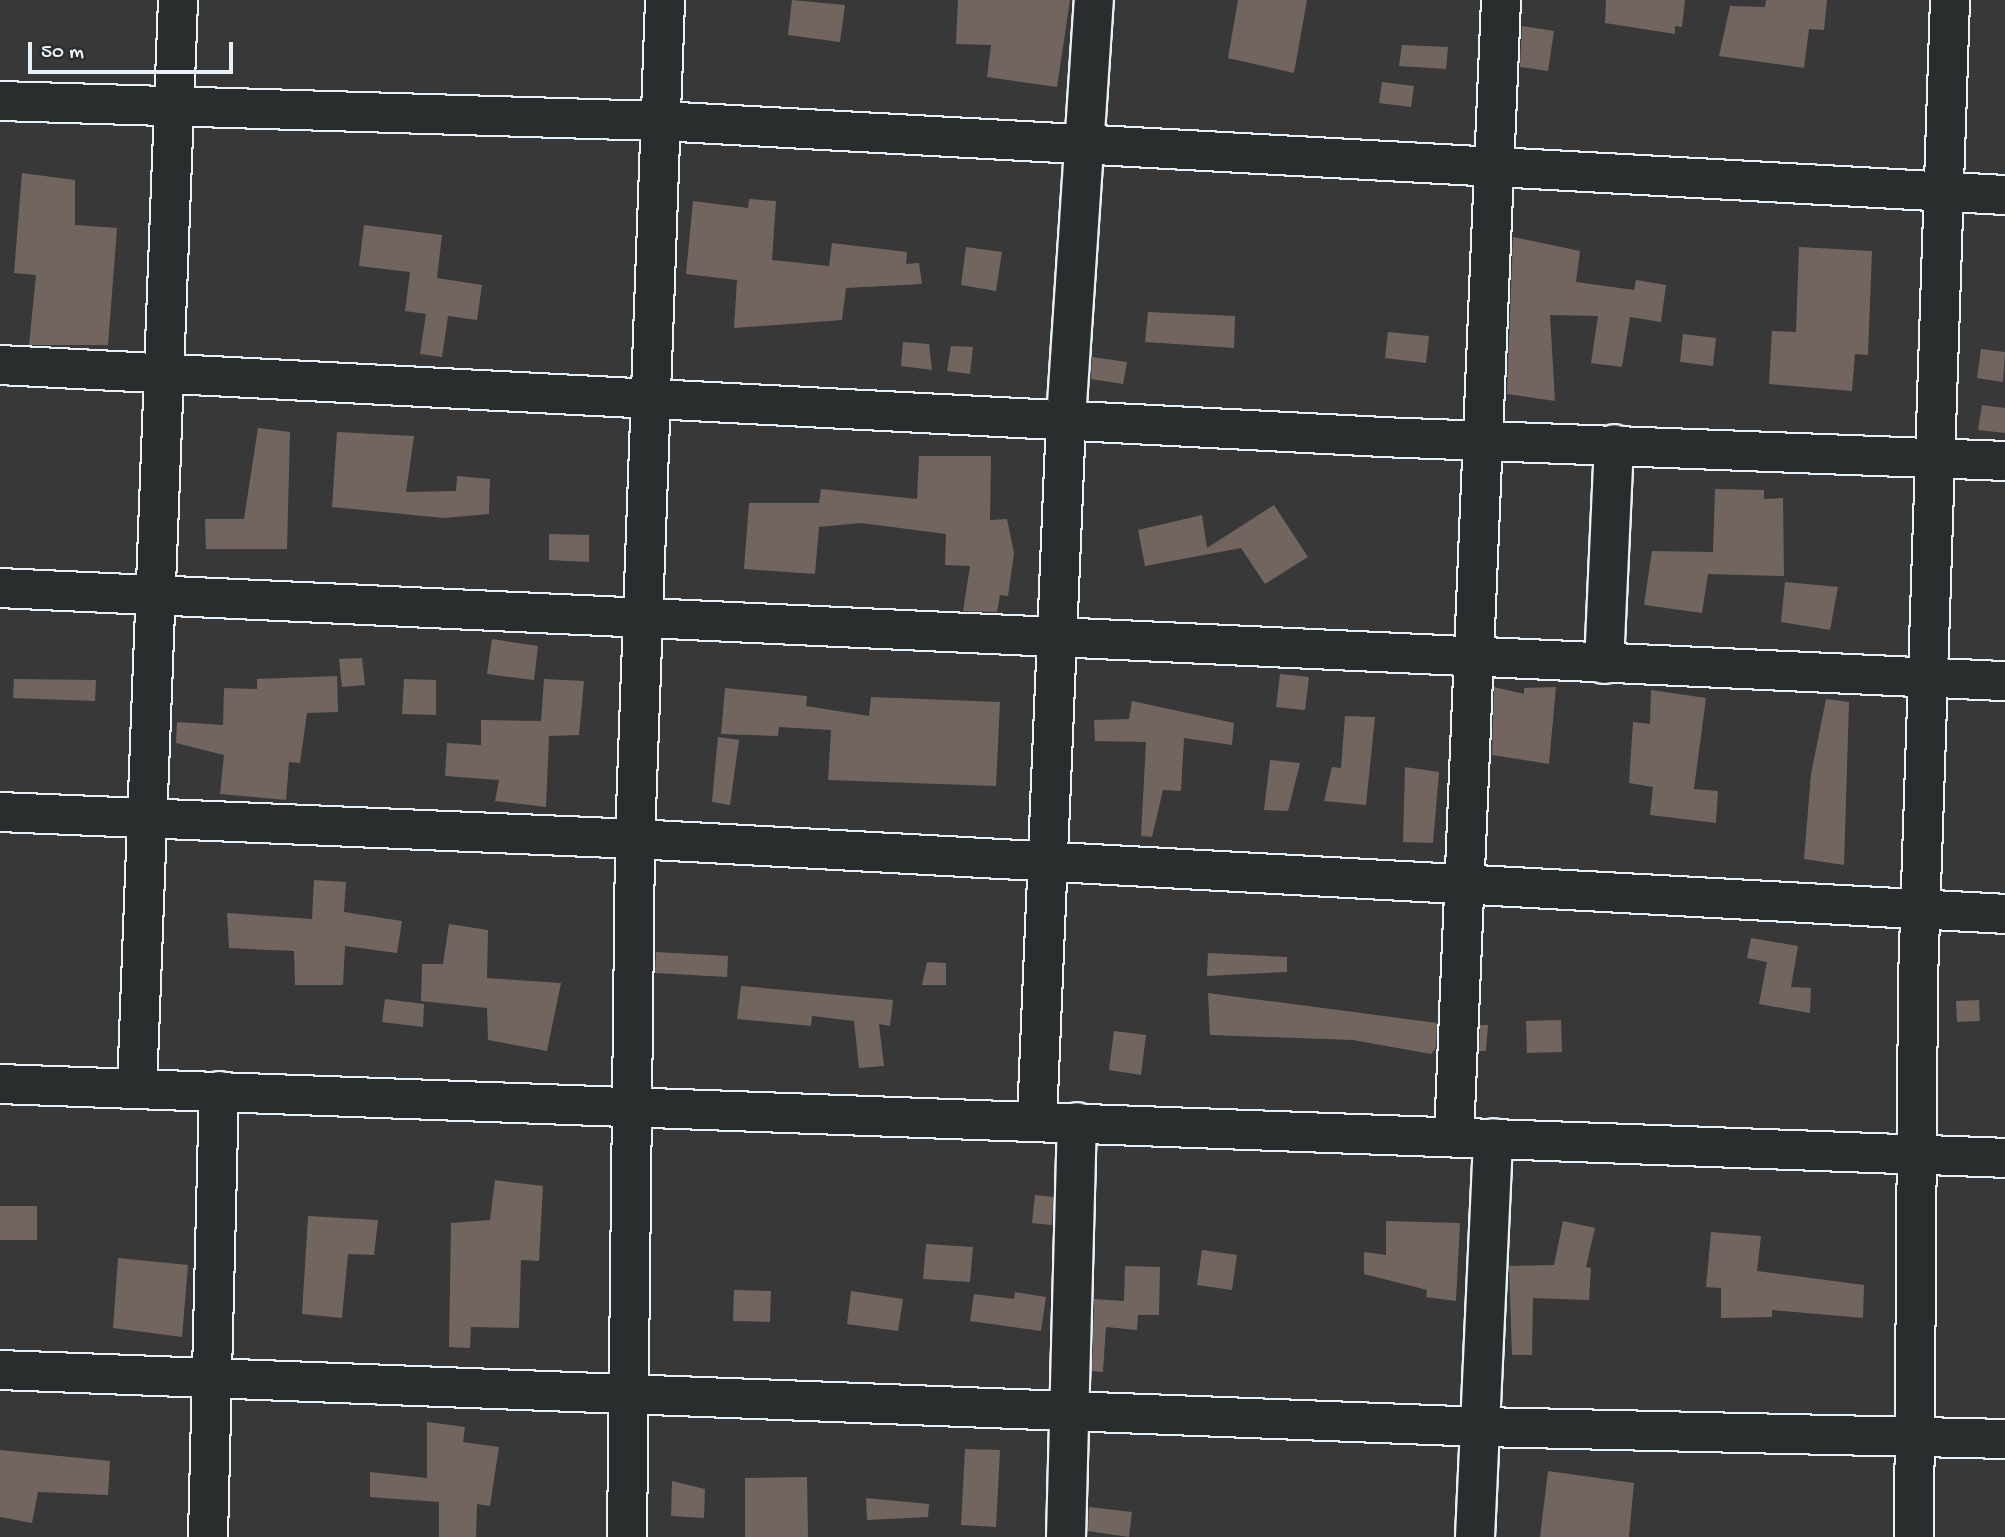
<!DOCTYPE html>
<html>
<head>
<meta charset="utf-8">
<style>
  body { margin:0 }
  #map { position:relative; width:2005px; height:1537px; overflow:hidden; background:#383838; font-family:"Gochi Hand",sans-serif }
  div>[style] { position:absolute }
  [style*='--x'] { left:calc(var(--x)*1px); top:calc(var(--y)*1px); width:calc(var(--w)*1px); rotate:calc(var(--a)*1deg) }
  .building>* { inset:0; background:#72655f }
  .roads { filter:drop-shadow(2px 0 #e8f1f8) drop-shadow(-2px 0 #e8f1f8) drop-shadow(0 2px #e8f1f8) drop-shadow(0 -2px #e8f1f8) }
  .minor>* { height:38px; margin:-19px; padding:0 19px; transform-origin:19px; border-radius:19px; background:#2a2d2e }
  span { translate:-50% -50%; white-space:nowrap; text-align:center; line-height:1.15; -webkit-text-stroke:6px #2a2d2e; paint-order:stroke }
  .scale { position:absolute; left:28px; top:42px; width:205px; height:32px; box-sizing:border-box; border:4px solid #e8f1f8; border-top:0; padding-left:9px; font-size:21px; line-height:24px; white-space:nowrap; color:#e8f1f8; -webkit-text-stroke:5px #2a2d2e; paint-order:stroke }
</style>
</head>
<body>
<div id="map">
  <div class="building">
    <div style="clip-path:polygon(792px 0,845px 5px,840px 42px,788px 35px)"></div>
    <div style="clip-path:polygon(958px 0,1070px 0,1057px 87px,987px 77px,991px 45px,956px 44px)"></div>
    <div style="clip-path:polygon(1238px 0,1307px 0,1294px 73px,1228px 58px)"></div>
    <div style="clip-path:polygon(1606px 0,1685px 0,1682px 27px,1675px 26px,1675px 34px,1605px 23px)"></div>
    <div style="clip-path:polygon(1766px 0,1827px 0,1824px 30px,1809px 29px,1804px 68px,1719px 56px,1730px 6px,1765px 7px)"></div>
    <div style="clip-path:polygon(1522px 26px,1554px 31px,1548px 71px,1520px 67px)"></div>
    <div style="clip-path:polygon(1402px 45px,1448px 47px,1446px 69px,1399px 66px)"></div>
    <div style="clip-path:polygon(1382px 82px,1414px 86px,1411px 107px,1379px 103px)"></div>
    <div style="clip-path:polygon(22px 173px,75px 180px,75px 225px,117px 228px,108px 345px,29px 345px,36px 275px,14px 273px)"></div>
    <div style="clip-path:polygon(749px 199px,776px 201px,772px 260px,829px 266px,832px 243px,907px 252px,906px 264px,919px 263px,922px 284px,846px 288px,842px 320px,734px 328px,737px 280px,686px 274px,693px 201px,748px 208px)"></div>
    <div style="clip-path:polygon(364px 225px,442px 235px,437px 278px,482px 285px,477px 320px,448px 316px,442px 357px,420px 354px,426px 314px,405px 311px,410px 272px,359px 266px)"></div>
    <div style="clip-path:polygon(1513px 237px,1580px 251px,1576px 282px,1634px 290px,1636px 280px,1666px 285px,1661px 322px,1630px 317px,1622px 367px,1591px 363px,1598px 316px,1550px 315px,1555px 401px,1507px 394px)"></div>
    <div style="clip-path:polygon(966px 247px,1002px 252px,996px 291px,961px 285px)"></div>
    <div style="clip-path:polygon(1799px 247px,1872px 251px,1868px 355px,1855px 354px,1852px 391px,1769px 384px,1772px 331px,1796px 332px)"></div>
    <div style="clip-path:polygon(1148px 312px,1235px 316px,1234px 348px,1145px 342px)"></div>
    <div style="clip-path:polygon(1388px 332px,1429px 336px,1426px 363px,1385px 358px)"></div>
    <div style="clip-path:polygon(1683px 334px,1716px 338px,1713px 366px,1680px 362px)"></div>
    <div style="clip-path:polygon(903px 342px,929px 344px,932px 370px,901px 366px)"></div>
    <div style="clip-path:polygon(951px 346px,973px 347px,970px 374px,947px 371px)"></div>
    <div style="clip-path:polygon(1981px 349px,2005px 352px,2003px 382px,1977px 378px)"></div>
    <div style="clip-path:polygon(1092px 357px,1127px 362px,1123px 384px,1091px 379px)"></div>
    <div style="clip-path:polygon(1982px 405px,2005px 408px,2005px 433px,1978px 430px)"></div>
    <div style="clip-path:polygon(258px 428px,290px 432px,287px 549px,206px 549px,205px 519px,244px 519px)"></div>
    <div style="clip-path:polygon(337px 432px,414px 436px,406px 492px,456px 491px,457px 476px,490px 479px,489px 514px,444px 518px,332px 507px)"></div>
    <div style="clip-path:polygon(919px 456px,991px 456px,990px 520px,1007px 519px,1014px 553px,1008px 596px,1000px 595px,997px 612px,963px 611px,970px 566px,945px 565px,946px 534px,861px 523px,819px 527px,815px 574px,744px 569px,749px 503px,819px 503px,821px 489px,917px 499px)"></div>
    <div style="clip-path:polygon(1715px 489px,1764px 490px,1764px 499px,1783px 498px,1784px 576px,1708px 574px,1702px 613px,1644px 605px,1652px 551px,1713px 552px)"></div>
    <div style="clip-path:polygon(1274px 505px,1308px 557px,1265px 584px,1241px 548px,1145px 566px,1138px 530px,1202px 515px,1207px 548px)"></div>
    <div style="clip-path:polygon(549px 534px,589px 535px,589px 562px,549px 560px)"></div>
    <div style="clip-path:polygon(1785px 582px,1838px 587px,1830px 630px,1781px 622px)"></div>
    <div style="clip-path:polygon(492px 639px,538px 646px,534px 680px,487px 674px)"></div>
    <div style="clip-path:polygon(362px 658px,365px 685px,342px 687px,339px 659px)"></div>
    <div style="clip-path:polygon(1280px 674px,1309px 677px,1305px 710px,1276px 707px)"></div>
    <div style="clip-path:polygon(337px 676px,338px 712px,307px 713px,300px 763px,289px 762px,286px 800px,220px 794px,224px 755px,176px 743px,177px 722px,223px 725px,224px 688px,257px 689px,257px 679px)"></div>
    <div style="clip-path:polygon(14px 679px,96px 680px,95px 701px,13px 698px)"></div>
    <div style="clip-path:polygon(404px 679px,436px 680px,436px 715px,402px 714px)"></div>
    <div style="clip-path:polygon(544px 679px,584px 681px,579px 735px,549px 736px,546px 807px,495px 801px,499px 780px,445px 776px,447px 743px,481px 745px,481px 720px,541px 721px)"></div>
    <div style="clip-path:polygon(1494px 687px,1524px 694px,1524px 688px,1556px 687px,1549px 764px,1492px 755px)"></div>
    <div style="clip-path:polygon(725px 688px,807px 696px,806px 706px,869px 716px,871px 697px,1000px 702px,996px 786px,828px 780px,831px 730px,779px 727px,778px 736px,721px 734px)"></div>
    <div style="clip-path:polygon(1651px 690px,1706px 698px,1694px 789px,1718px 791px,1716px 823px,1650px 815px,1653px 787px,1629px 783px,1633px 722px,1650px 724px)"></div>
    <div style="clip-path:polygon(1826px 699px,1849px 702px,1844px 865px,1804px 859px,1811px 774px)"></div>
    <div style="clip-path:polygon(1132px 701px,1234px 723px,1232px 745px,1184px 738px,1181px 791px,1163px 790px,1152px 837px,1141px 836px,1146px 742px,1095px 741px,1094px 720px,1129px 719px)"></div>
    <div style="clip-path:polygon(1345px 716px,1375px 717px,1366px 805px,1324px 801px,1332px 767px,1341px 768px)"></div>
    <div style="clip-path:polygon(718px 737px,739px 740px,730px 805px,712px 802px)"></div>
    <div style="clip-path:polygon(1270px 760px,1300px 763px,1288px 811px,1264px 810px)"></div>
    <div style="clip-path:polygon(1405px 767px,1439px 772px,1433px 843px,1403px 842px)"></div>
    <div style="clip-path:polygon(314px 880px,346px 882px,344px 912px,402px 921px,397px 953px,345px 946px,343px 985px,295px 985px,294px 951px,229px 948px,227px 913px,312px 919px)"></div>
    <div style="clip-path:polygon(449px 924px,488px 930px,487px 978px,561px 983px,547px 1051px,488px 1040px,487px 1008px,421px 1001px,422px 964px,443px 964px)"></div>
    <div style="clip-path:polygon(1751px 938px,1798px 946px,1791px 987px,1811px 988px,1810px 1013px,1759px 1004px,1767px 962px,1747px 958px)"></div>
    <div style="clip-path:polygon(656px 952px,728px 956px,727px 977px,655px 973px)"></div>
    <div style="clip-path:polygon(1208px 953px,1287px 957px,1287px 972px,1207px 976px)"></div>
    <div style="clip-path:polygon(927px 962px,946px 963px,946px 985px,922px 985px)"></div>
    <div style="clip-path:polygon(741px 986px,893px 1000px,890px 1026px,879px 1024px,884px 1066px,859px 1068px,854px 1021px,812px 1016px,811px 1026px,737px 1019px)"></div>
    <div style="clip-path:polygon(1208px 993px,1437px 1023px,1436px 1048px,1431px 1054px,1353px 1040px,1210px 1035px)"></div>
    <div style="clip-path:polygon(385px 999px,424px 1004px,423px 1027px,382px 1022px)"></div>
    <div style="clip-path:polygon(1979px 1000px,1980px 1021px,1957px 1022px,1956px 1001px)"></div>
    <div style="clip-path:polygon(1561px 1020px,1562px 1052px,1527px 1053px,1526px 1021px)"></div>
    <div style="clip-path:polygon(1480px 1025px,1488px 1025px,1486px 1051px,1479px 1051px)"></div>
    <div style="clip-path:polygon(1114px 1031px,1146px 1035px,1141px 1075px,1109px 1070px)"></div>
    <div style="clip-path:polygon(495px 1180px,543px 1186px,539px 1261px,521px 1260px,519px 1328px,471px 1327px,470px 1348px,449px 1347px,451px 1223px,490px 1220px)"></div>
    <div style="clip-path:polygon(1035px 1195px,1053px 1197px,1052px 1225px,1032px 1223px)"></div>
    <div style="clip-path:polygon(0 1206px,37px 1206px,37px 1240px,0 1240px)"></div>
    <div style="clip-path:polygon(308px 1216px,378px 1220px,374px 1255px,348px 1254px,342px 1318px,302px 1314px)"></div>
    <div style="clip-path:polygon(1386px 1221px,1460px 1223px,1456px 1301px,1426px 1297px,1427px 1290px,1364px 1274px,1364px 1252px,1386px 1255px)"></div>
    <div style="clip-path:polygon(1563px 1221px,1595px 1228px,1586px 1267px,1591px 1268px,1589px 1300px,1533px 1298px,1532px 1355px,1512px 1355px,1509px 1266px,1554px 1265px)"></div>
    <div style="clip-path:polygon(1711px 1232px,1761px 1236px,1757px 1271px,1864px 1285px,1863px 1318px,1772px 1310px,1772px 1317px,1721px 1318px,1721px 1288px,1706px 1287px)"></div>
    <div style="clip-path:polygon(926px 1244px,973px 1247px,970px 1282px,923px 1279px)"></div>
    <div style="clip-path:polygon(1202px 1250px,1237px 1255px,1232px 1290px,1197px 1285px)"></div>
    <div style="clip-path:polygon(118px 1258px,188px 1265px,182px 1337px,113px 1328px)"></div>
    <div style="clip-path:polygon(1125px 1266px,1160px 1267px,1159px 1315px,1138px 1315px,1137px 1330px,1106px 1327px,1103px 1372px,1092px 1371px,1094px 1299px,1124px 1301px)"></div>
    <div style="clip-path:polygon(734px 1290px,771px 1291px,770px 1322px,733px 1321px)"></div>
    <div style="clip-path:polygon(851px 1291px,903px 1299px,898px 1331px,847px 1324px)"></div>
    <div style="clip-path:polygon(1015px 1292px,1046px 1297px,1041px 1331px,970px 1321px,974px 1294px,1014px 1299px)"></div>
    <div style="clip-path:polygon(427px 1422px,465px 1427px,463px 1442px,499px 1447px,490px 1506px,477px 1504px,476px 1537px,439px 1537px,439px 1502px,370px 1497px,370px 1472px,427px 1478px)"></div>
    <div style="clip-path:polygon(965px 1449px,1000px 1450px,996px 1527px,961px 1525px)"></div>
    <div style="clip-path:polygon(0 1450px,110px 1461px,108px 1495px,38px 1492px,32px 1523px,0 1517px)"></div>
    <div style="clip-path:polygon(1548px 1471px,1634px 1483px,1629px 1537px,1540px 1537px)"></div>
    <div style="clip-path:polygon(807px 1477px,808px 1537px,745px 1537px,745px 1478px)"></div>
    <div style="clip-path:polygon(672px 1481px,705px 1489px,704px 1518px,671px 1516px)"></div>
    <div style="clip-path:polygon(866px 1498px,929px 1504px,928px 1517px,867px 1520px)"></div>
    <div style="clip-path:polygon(1089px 1507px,1132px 1512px,1129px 1537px,1088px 1531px)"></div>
  </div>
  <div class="roads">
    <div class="minor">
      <div style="--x:0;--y:101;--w:660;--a:1.74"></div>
      <div style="--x:660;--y:121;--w:1347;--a:3.15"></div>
      <div style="--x:0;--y:365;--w:1383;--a:2.98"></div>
      <div style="--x:1381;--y:437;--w:624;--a:2.2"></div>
      <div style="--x:0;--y:588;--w:2007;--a:2.66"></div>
      <div style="--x:1604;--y:664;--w:220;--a:-87.4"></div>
      <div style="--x:0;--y:812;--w:636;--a:2.43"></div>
      <div style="--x:635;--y:839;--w:1372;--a:3.13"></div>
      <div style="--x:0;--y:1084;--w:2006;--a:2.11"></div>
      <div style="--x:137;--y:1088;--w:1089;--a:-87.84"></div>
      <div style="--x:1037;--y:1120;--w:702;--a:-87.63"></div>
      <div style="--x:1066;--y:419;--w:420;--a:-86.2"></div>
      <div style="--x:1454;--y:1136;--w:1137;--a:-87.63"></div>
      <div style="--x:0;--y:1370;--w:1483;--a:2.2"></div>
      <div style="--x:1482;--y:1427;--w:523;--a:1.31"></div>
      <div style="--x:208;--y:1537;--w:446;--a:-88.6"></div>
      <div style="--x:627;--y:1537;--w:698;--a:-89.34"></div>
      <div style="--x:635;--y:839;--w:840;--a:-87.95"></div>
      <div style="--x:1066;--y:1537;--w:415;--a:-88.5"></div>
      <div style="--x:1475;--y:1537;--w:399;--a:-87.4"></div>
      <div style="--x:1914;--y:1537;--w:557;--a:-89.59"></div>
      <div style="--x:1918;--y:980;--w:981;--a:-88.13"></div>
    </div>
  </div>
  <div class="scale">50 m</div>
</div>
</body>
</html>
